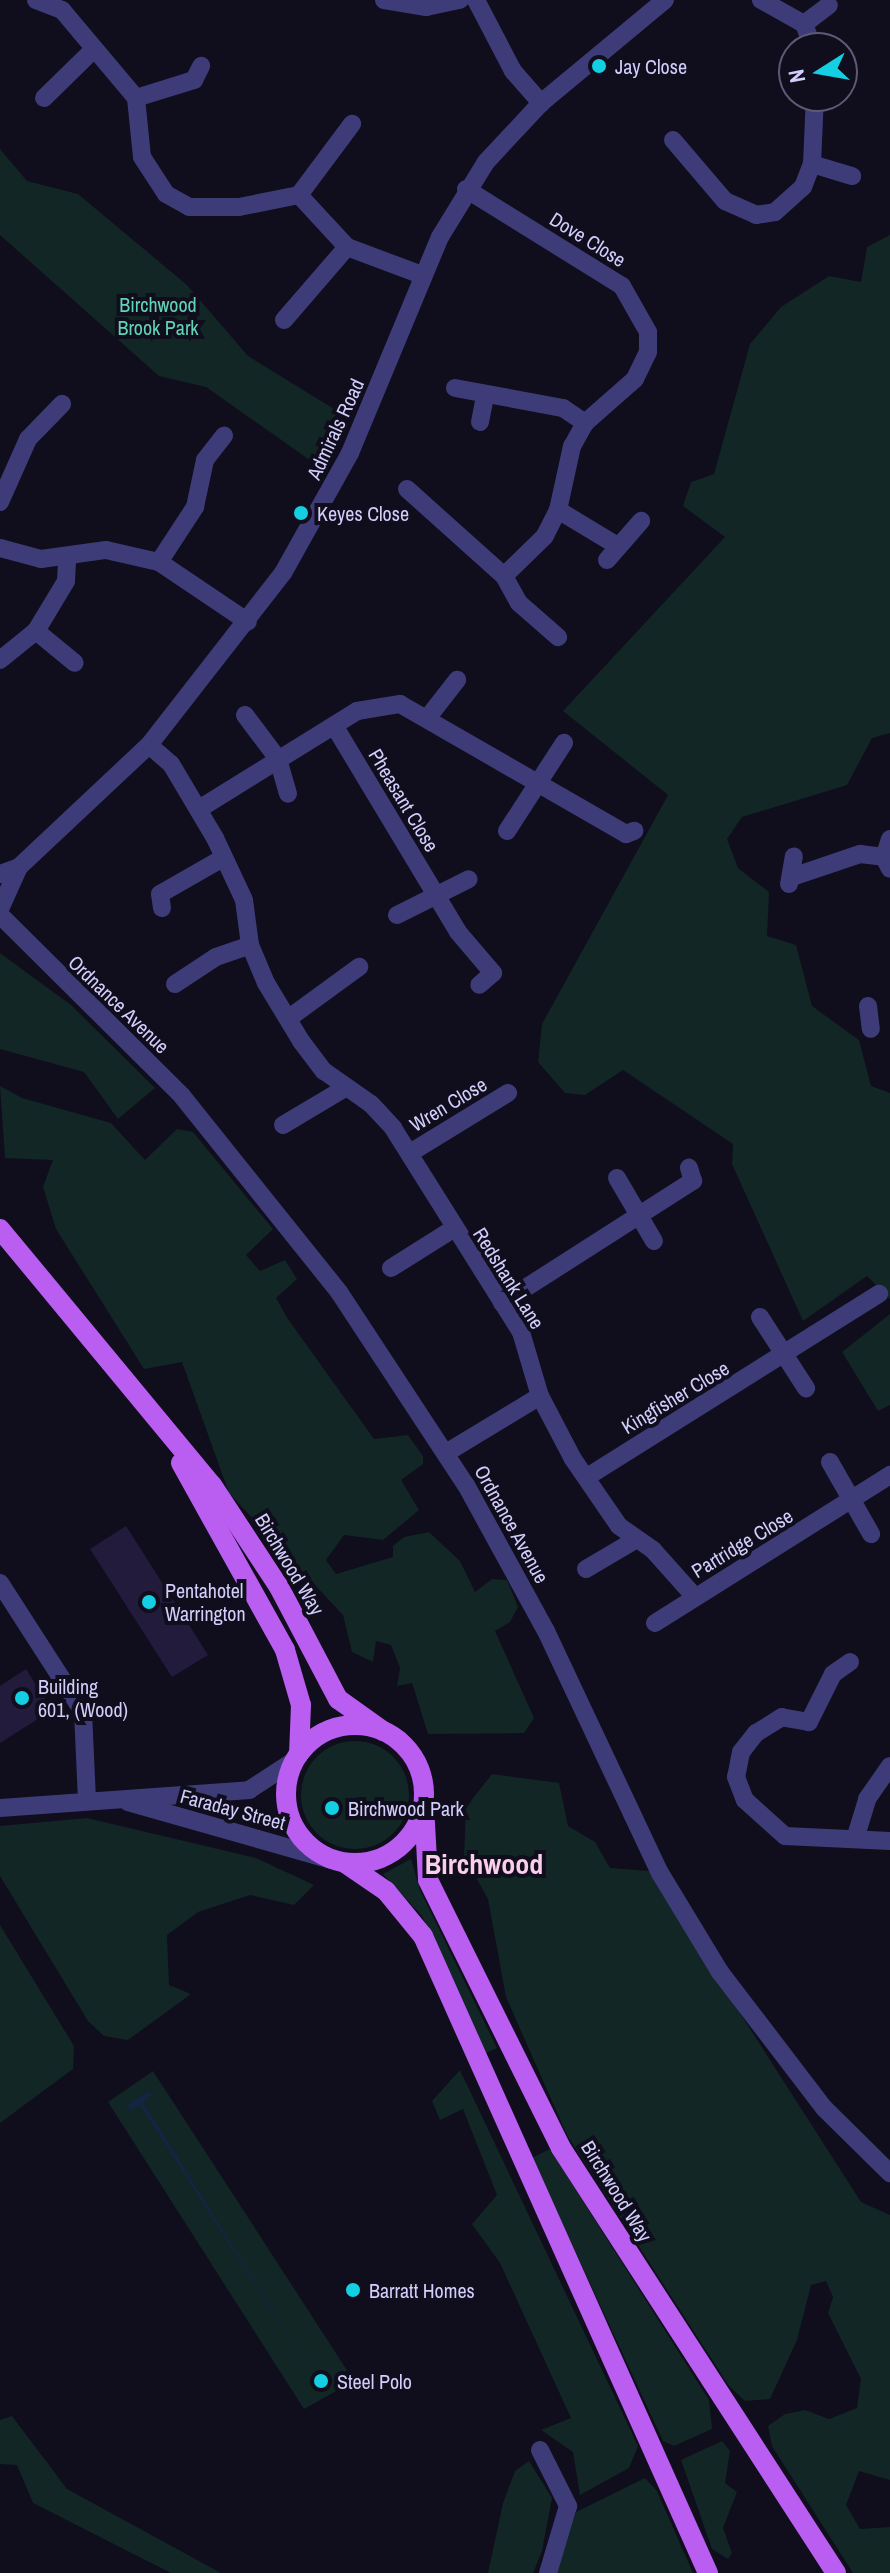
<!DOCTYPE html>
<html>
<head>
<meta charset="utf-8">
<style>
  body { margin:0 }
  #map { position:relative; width:890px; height:2573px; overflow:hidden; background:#100d1d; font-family:"Archivo Narrow",sans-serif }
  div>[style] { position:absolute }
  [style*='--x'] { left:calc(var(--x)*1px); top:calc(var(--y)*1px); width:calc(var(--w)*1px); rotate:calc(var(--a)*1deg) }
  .green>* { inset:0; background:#112625 }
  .round { border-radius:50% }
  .water>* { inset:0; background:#122542 }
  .building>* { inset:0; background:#221b3c }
  .minor>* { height:18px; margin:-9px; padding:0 9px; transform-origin:9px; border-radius:9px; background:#3e3c78 }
  .major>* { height:20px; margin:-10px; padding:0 10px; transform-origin:10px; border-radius:10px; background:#b95ef1 }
  .major>.ring { margin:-10px; padding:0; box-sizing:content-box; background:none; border:20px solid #b95ef1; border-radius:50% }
  .dots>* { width:22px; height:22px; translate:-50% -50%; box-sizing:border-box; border:4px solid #100d1d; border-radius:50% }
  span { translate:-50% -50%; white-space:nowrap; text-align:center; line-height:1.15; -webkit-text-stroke:8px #100d1d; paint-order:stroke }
  .poi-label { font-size:20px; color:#d2cefb }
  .left { translate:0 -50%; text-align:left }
  .street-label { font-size:20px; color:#d2cefb }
  .park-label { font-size:20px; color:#61d3b6 }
  .district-label { font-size:28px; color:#fbcfeb; font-weight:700 }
  .north { position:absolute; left:778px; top:32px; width:80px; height:80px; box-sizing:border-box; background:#100d1d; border:2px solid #5e5a76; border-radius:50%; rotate:259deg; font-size:22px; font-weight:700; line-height:32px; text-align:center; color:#d2cefb }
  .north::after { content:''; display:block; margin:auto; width:28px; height:36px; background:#14cee1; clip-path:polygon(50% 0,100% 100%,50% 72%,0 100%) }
</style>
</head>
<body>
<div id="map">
  <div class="green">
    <div style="clip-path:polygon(0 149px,27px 181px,78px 194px,187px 285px,248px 356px,339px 412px,314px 463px,206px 387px,159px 376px,0 235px)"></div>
    <div style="clip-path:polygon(890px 235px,890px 733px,872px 738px,847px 785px,742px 817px,727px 839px,738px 868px,769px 892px,767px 936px,796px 945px,812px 1006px,859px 1040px,871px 1086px,890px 1093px,890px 1299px,867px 1276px,803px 1321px,732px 1164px,733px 1144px,623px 1070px,585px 1095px,565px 1093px,538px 1062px,542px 1024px,668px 795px,563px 711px,725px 537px,683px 506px,691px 482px,714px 474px,750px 344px,781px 307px,829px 276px,861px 282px,867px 247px)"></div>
    <div style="clip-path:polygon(0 953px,71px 1005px,155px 1088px,118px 1119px,84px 1072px,0 1049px)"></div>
    <div style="clip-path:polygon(0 1086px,22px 1098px,111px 1123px,145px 1160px,177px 1129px,193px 1132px,273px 1229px,246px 1255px,260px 1271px,285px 1260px,297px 1279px,276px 1298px,288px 1319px,374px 1439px,408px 1435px,423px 1456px,423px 1464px,401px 1480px,419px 1510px,383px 1540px,344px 1535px,326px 1560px,336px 1574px,393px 1557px,393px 1546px,404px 1537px,429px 1532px,460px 1561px,475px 1592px,492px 1579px,507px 1580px,518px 1607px,510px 1622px,495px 1631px,534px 1718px,524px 1733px,428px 1734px,412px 1683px,397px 1686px,400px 1668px,391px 1645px,376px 1641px,373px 1662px,352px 1652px,343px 1615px,229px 1493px,182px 1362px,144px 1369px,56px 1229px,43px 1187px,53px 1160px,5px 1158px)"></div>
    <div style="clip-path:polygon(890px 1314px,890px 1405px,878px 1411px,842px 1352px)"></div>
    <div class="round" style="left:301px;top:1741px;width:108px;height:108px"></div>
    <div style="clip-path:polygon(492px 1774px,559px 1783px,568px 1826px,595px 1842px,610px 1868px,649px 1871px,861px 2202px,890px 2215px,890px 2480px,859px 2471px,846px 2505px,860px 2529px,890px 2527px,890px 2573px,853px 2573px,772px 2446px,768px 2426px,785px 2414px,805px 2410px,829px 2419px,857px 2408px,861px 2379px,828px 2313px,833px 2297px,826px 2281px,811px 2285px,797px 2340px,770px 2399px,745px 2401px,729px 2386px,567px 2135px,506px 1997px,488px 1899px,464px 1856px,466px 1807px)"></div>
    <div style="clip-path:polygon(87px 1818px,256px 1858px,314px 1885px,294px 1905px,250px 1895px,198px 1912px,167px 1935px,169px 1985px,191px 1994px,128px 2040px,104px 2036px,88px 2021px,0 1876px,0 1826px)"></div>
    <div style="clip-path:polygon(411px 1859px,420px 1890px,497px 2048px,486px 2053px,422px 1916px,383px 1874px)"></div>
    <div style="clip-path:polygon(0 1925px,74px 2046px,73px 2069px,0 2123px)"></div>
    <div style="clip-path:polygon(460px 2070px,638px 2446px,629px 2468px,580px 2495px,573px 2452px,541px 2430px,571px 2418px,500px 2263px,472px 2224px,497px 2195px,463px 2109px,440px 2120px,432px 2101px)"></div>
    <div style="clip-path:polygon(153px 2071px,354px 2381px,304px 2409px,108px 2102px)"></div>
    <div style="clip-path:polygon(550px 2149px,709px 2400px,712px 2429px,674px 2446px,663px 2441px,532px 2158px)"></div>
    <div style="clip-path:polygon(12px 2416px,67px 2489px,221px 2573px,171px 2573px,33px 2503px,17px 2465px,0 2464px,0 2420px)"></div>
    <div style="clip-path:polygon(722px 2441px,730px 2451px,725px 2483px,737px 2492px,723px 2528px,732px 2553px,728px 2559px,712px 2549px,681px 2460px)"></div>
    <div style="clip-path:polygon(529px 2461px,552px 2498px,542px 2551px,533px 2573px,488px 2573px,503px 2503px,515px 2471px)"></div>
    <div style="clip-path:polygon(645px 2478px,657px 2491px,693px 2573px,553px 2573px,576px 2512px)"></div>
  </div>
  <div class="water">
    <div style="clip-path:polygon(149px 2091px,152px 2095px,143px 2102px,310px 2370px,140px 2105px,130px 2111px,127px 2105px)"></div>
  </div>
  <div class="building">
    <div style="clip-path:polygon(126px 1526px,208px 1655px,172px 1677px,90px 1549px)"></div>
    <div style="clip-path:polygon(26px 1669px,52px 1710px,0 1743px,0 1686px)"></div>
  </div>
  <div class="minor">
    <div style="--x:36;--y:0;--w:28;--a:21"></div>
    <div style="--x:62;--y:10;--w:115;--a:49.9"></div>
    <div style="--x:136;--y:98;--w:59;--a:84.2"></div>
    <div style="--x:142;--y:157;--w:44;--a:57"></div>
    <div style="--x:166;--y:194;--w:26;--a:29"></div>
    <div style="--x:189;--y:207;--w:50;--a:0"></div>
    <div style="--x:239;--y:207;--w:61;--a:-11.3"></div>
    <div style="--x:299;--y:195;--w:71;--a:47.3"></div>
    <div style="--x:347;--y:247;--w:80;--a:20.5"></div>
    <div style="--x:384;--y:0;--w:43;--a:9.5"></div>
    <div style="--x:426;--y:7;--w:35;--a:-12"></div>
    <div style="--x:476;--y:0;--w:80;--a:62.5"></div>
    <div style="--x:513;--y:71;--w:43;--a:48.8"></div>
    <div style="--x:761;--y:0;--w:49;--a:29.2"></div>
    <div style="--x:804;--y:24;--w:26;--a:69"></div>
    <div style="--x:804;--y:24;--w:31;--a:-37"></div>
    <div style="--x:44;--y:98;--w:67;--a:-44.4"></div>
    <div style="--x:136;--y:98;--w:61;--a:-17.2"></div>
    <div style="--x:194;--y:80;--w:16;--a:-63"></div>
    <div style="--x:673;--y:140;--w:80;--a:49.6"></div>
    <div style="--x:725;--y:201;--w:34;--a:24"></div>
    <div style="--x:756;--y:215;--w:19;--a:-9"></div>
    <div style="--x:775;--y:212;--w:38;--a:-42"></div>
    <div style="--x:803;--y:187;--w:25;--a:-69"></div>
    <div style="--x:812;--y:164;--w:68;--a:-87.5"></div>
    <div style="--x:812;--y:164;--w:42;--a:16.7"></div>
    <div style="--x:466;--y:189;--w:184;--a:31.9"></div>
    <div style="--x:622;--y:286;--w:53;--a:60.5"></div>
    <div style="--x:648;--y:332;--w:20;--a:90"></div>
    <div style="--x:648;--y:352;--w:30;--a:116"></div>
    <div style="--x:635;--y:379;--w:67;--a:138.7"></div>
    <div style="--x:585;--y:423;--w:26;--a:119"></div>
    <div style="--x:572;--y:446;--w:66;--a:102.3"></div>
    <div style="--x:558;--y:510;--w:29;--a:117"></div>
    <div style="--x:545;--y:536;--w:57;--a:135.7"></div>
    <div style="--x:299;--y:195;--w:89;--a:-53.3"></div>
    <div style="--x:284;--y:320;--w:96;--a:-49.2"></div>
    <div style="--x:455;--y:388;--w:110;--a:10.5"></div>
    <div style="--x:563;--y:408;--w:27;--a:34"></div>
    <div style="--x:480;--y:422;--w:25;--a:-79"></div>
    <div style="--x:407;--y:489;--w:130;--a:41.9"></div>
    <div style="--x:504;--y:576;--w:31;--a:61"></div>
    <div style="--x:519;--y:603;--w:52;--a:41.1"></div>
    <div style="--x:0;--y:502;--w:69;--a:-66"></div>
    <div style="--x:28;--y:439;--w:49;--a:-45.8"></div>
    <div style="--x:558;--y:510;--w:68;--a:31.1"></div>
    <div style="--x:0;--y:548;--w:42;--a:15"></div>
    <div style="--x:41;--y:559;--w:66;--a:-7.9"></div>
    <div style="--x:106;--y:550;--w:54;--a:12.8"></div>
    <div style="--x:159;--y:562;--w:107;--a:34"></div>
    <div style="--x:607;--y:560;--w:52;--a:-48.9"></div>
    <div style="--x:159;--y:562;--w:66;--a:-56.8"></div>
    <div style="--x:195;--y:507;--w:48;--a:-78"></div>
    <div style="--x:205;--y:460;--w:31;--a:-52"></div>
    <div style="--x:36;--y:631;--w:50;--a:39.4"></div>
    <div style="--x:0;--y:660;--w:46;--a:-38.9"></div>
    <div style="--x:36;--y:631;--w:58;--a:-59"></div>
    <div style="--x:66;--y:581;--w:21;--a:-87"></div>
    <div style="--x:245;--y:715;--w:55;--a:53.1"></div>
    <div style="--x:278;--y:759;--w:36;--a:74"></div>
    <div style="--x:429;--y:716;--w:46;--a:-52.1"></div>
    <div style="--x:335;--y:727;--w:239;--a:59"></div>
    <div style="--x:458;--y:932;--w:54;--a:49.5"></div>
    <div style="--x:493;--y:973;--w:18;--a:139"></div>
    <div style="--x:149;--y:745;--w:29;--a:41"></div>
    <div style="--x:171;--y:764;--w:86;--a:59.3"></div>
    <div style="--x:215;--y:838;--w:68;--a:64.9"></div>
    <div style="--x:244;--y:900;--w:45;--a:82.4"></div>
    <div style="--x:250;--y:945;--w:41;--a:67.2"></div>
    <div style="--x:266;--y:983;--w:68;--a:58.9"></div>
    <div style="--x:301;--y:1041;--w:38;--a:53"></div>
    <div style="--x:324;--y:1071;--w:57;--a:35.1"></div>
    <div style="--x:371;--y:1104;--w:33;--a:47"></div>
    <div style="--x:393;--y:1128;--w:241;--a:57.9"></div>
    <div style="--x:521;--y:1332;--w:67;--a:73.5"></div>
    <div style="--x:540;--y:1396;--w:71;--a:62.4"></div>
    <div style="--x:573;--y:1459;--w:81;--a:55.5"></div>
    <div style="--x:619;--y:1526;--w:42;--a:35.2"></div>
    <div style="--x:653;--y:1550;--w:63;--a:48.2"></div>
    <div style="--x:199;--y:809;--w:186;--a:-31.8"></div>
    <div style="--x:357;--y:711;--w:44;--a:-9.2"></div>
    <div style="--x:400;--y:704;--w:261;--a:29.9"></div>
    <div style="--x:626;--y:834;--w:9;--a:-21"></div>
    <div style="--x:507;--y:831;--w:105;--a:-57.1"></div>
    <div style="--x:890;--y:839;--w:19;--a:108"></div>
    <div style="--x:884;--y:857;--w:13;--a:63"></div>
    <div style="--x:0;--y:874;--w:20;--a:-20"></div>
    <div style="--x:19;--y:867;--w:178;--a:-43.2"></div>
    <div style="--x:149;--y:745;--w:218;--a:-52.1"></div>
    <div style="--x:283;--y:573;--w:137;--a:-60.8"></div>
    <div style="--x:350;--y:453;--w:234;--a:-67.4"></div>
    <div style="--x:440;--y:237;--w:88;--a:-58.5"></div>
    <div style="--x:486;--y:162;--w:81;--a:-47"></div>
    <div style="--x:541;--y:103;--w:161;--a:-39.7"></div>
    <div style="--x:795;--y:876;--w:69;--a:-18.7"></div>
    <div style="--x:860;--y:854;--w:24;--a:7"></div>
    <div style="--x:789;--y:884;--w:28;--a:-80"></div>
    <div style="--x:162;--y:908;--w:14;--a:-98"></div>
    <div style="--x:160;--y:894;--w:70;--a:-29.8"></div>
    <div style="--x:0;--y:909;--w:46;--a:-65.7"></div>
    <div style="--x:0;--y:915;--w:257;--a:44.8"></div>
    <div style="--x:182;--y:1096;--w:251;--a:51.3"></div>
    <div style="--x:339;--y:1292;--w:231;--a:56.7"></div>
    <div style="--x:466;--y:1485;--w:166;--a:61.3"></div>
    <div style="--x:546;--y:1631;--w:268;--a:64.8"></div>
    <div style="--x:660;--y:1873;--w:116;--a:58.8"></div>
    <div style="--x:720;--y:1972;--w:171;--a:52.6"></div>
    <div style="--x:824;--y:2108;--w:93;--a:44.6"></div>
    <div style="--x:397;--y:915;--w:80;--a:-26.6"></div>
    <div style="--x:175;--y:984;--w:49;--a:-33.4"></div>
    <div style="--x:216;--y:957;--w:36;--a:-19"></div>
    <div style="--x:868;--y:1006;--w:23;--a:83"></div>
    <div style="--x:289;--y:1018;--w:87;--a:-36.1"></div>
    <div style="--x:283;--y:1125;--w:72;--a:-30.8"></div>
    <div style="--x:410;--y:1153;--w:115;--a:-31.5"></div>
    <div style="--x:617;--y:1178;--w:73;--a:59.6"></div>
    <div style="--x:391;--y:1268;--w:73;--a:-32.2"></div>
    <div style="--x:502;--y:1303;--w:227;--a:-32.6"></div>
    <div style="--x:693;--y:1181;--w:14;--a:-107"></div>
    <div style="--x:760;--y:1317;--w:85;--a:57.1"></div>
    <div style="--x:446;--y:1453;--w:110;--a:-31.2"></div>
    <div style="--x:830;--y:1462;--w:83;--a:60.3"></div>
    <div style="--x:587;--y:1477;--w:345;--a:-32.1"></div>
    <div style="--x:586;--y:1569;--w:57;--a:-30.6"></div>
    <div style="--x:0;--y:1583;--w:153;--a:57.2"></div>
    <div style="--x:83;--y:1712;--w:88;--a:87.4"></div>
    <div style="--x:655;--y:1623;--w:278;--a:-32.2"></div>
    <div style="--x:850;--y:1662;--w:21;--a:145"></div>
    <div style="--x:833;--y:1674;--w:54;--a:116.6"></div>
    <div style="--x:809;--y:1722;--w:27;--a:-170"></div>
    <div style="--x:782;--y:1717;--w:31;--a:148"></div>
    <div style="--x:756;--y:1733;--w:24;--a:128"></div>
    <div style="--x:741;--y:1752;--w:25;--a:101"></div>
    <div style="--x:736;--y:1777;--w:25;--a:69"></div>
    <div style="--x:745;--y:1800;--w:54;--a:42"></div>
    <div style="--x:785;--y:1836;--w:105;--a:2.7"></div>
    <div style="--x:128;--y:1802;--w:212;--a:15.9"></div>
    <div style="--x:0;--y:1808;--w:250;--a:-4.1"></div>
    <div style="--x:249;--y:1790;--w:55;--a:-33.1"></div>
    <div style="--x:856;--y:1836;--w:39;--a:-73"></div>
    <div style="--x:867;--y:1799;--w:40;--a:-55.1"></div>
    <div style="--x:540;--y:2450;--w:63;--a:63.4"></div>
    <div style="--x:568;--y:2506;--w:70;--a:106.6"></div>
  </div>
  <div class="major">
    <div style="--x:0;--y:1229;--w:332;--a:50.4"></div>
    <div style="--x:212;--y:1485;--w:122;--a:56.7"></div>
    <div style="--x:279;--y:1587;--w:127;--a:62.2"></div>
    <div style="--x:338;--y:1699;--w:55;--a:35.4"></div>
    <div style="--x:181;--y:1463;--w:214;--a:60.9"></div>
    <div style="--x:285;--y:1650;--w:57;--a:73.8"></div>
    <div style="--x:301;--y:1705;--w:49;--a:92.3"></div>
    <div class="ring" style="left:286px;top:1725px;width:118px;height:118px"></div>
    <div style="--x:424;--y:1805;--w:75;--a:86.9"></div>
    <div style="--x:428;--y:1880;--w:299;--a:63.6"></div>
    <div style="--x:561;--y:2148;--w:506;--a:57.09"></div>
    <div style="--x:345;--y:1863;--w:50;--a:34.3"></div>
    <div style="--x:386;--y:1891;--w:58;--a:50.6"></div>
    <div style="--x:423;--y:1936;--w:698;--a:65.9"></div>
  </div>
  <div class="dots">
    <div style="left:599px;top:66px;background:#14cee1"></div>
    <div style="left:301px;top:513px;background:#14cee1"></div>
    <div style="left:149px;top:1602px;background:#14cee1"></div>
    <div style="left:22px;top:1698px;background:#14cee1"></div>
    <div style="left:332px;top:1808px;background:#14cee1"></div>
    <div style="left:353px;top:2290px;background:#14cee1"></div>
    <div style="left:321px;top:2381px;background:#14cee1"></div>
  </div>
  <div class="poi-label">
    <span class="left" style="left:615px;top:66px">Jay Close</span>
    <span class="left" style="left:317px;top:513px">Keyes Close</span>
    <span class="left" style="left:165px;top:1602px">Pentahotel<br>Warrington</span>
    <span class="left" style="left:38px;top:1698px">Building<br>601, (Wood)</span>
    <span class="left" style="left:348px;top:1808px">Birchwood Park</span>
    <span class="left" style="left:369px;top:2290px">Barratt Homes</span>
    <span class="left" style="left:337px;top:2381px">Steel Polo</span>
  </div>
  <div class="street-label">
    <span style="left:588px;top:239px;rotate:32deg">Dove Close</span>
    <span style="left:335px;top:429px;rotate:-65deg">Admirals Road</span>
    <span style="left:404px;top:800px;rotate:59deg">Pheasant Close</span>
    <span style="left:119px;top:1004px;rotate:44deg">Ordnance Avenue</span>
    <span style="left:448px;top:1104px;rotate:-31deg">Wren Close</span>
    <span style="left:509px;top:1278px;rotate:58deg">Redshank Lane</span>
    <span style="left:675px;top:1397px;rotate:-31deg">Kingfisher Close</span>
    <span style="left:512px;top:1524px;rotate:61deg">Ordnance Avenue</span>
    <span style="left:742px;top:1543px;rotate:-31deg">Partridge Close</span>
    <span style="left:290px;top:1564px;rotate:59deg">Birchwood Way</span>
    <span style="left:233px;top:1809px;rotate:15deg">Faraday Street</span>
    <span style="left:617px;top:2191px;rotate:58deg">Birchwood Way</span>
  </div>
  <div class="park-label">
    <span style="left:158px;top:316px">Birchwood<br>Brook Park</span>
  </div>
  <div class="district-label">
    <span style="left:484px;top:1864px">Birchwood</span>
  </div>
  <div class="north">N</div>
</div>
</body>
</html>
